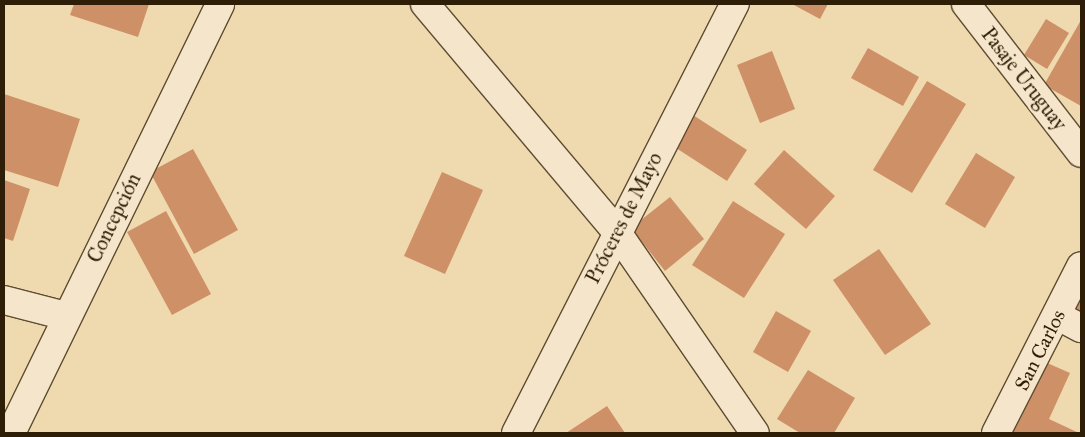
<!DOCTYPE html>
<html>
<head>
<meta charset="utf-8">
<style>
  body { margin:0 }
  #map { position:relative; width:1085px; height:437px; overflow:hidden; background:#efd9af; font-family:"IM FELL Great Primer",serif }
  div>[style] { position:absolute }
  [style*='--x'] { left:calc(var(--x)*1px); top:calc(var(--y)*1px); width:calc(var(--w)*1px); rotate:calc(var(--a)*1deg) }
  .building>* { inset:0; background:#ce9066 }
  .roads { filter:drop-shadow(1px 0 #5f4d31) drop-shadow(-1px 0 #5f4d31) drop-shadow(0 1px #5f4d31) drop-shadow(0 -1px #5f4d31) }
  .minor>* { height:28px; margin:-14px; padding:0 14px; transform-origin:14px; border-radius:14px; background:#f5e6cb }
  span { translate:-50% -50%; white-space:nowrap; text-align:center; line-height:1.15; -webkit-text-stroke:5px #f5e6cb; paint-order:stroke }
  .street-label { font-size:20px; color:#2f1e07 }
  .frame { position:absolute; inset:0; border:5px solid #2f1e07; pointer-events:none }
</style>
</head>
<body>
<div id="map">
  <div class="building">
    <div style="clip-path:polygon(74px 4px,149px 4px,138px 37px,70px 15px)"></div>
    <div style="clip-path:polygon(792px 4px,828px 4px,820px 19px)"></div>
    <div style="clip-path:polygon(1046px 19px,1069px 33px,1047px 69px,1024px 55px)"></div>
    <div style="clip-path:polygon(1081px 20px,1081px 106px,1044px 85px)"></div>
    <div style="clip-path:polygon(868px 48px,919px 77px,903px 106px,851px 78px)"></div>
    <div style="clip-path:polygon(772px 51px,795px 109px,760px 123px,737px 65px)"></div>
    <div style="clip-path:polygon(927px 81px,966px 104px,912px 193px,873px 170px)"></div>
    <div style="clip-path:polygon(4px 94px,80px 119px,58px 187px,4px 170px)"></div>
    <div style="clip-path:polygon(693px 115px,747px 150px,727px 181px,673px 146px)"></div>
    <div style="clip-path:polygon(193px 149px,238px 230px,194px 254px,150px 172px)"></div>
    <div style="clip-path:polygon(784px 150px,835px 196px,806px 229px,754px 184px)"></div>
    <div style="clip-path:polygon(976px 153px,1015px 177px,985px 228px,945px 204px)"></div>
    <div style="clip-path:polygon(442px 172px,483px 190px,445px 274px,404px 256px)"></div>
    <div style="clip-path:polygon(4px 180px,30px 189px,13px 241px,4px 238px)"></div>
    <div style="clip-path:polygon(670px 197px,704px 239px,665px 271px,631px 228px)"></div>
    <div style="clip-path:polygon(733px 201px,785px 234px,744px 298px,692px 265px)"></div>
    <div style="clip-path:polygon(166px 211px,211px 294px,172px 315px,127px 232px)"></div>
    <div style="clip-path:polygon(879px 249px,931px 324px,885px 355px,833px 280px)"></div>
    <div style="clip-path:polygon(1081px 295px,1081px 313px,1074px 310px)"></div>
    <div style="clip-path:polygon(776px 311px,811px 331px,788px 372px,753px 352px)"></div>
    <div style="clip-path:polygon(1038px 359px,1070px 373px,1049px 419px,1079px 433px,1016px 433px,1006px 429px)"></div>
    <div style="clip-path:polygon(808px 370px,855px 398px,834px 433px,800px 433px,777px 419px)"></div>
    <div style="clip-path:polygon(607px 406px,625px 433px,566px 433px)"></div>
  </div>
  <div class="roads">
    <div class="minor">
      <div style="--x:425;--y:4;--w:297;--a:49.9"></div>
      <div style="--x:616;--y:231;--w:245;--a:55.5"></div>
      <div style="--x:966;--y:4;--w:188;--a:52.3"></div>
      <div style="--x:4;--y:300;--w:64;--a:14.5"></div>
      <div style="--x:1058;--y:316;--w:26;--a:28"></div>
      <div style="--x:11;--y:433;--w:477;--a:-64"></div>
      <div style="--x:516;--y:433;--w:482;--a:-63"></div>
      <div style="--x:996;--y:433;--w:187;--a:-63"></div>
    </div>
  </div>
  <div class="street-label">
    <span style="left:1024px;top:79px;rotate:52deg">Pasaje Uruguay</span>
    <span style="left:114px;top:218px;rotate:-64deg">Concepción</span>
    <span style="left:624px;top:218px;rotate:-63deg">Próceres de Mayo</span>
    <span style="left:1040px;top:350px;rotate:-63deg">San Carlos</span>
  </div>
  <div class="frame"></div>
</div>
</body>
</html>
